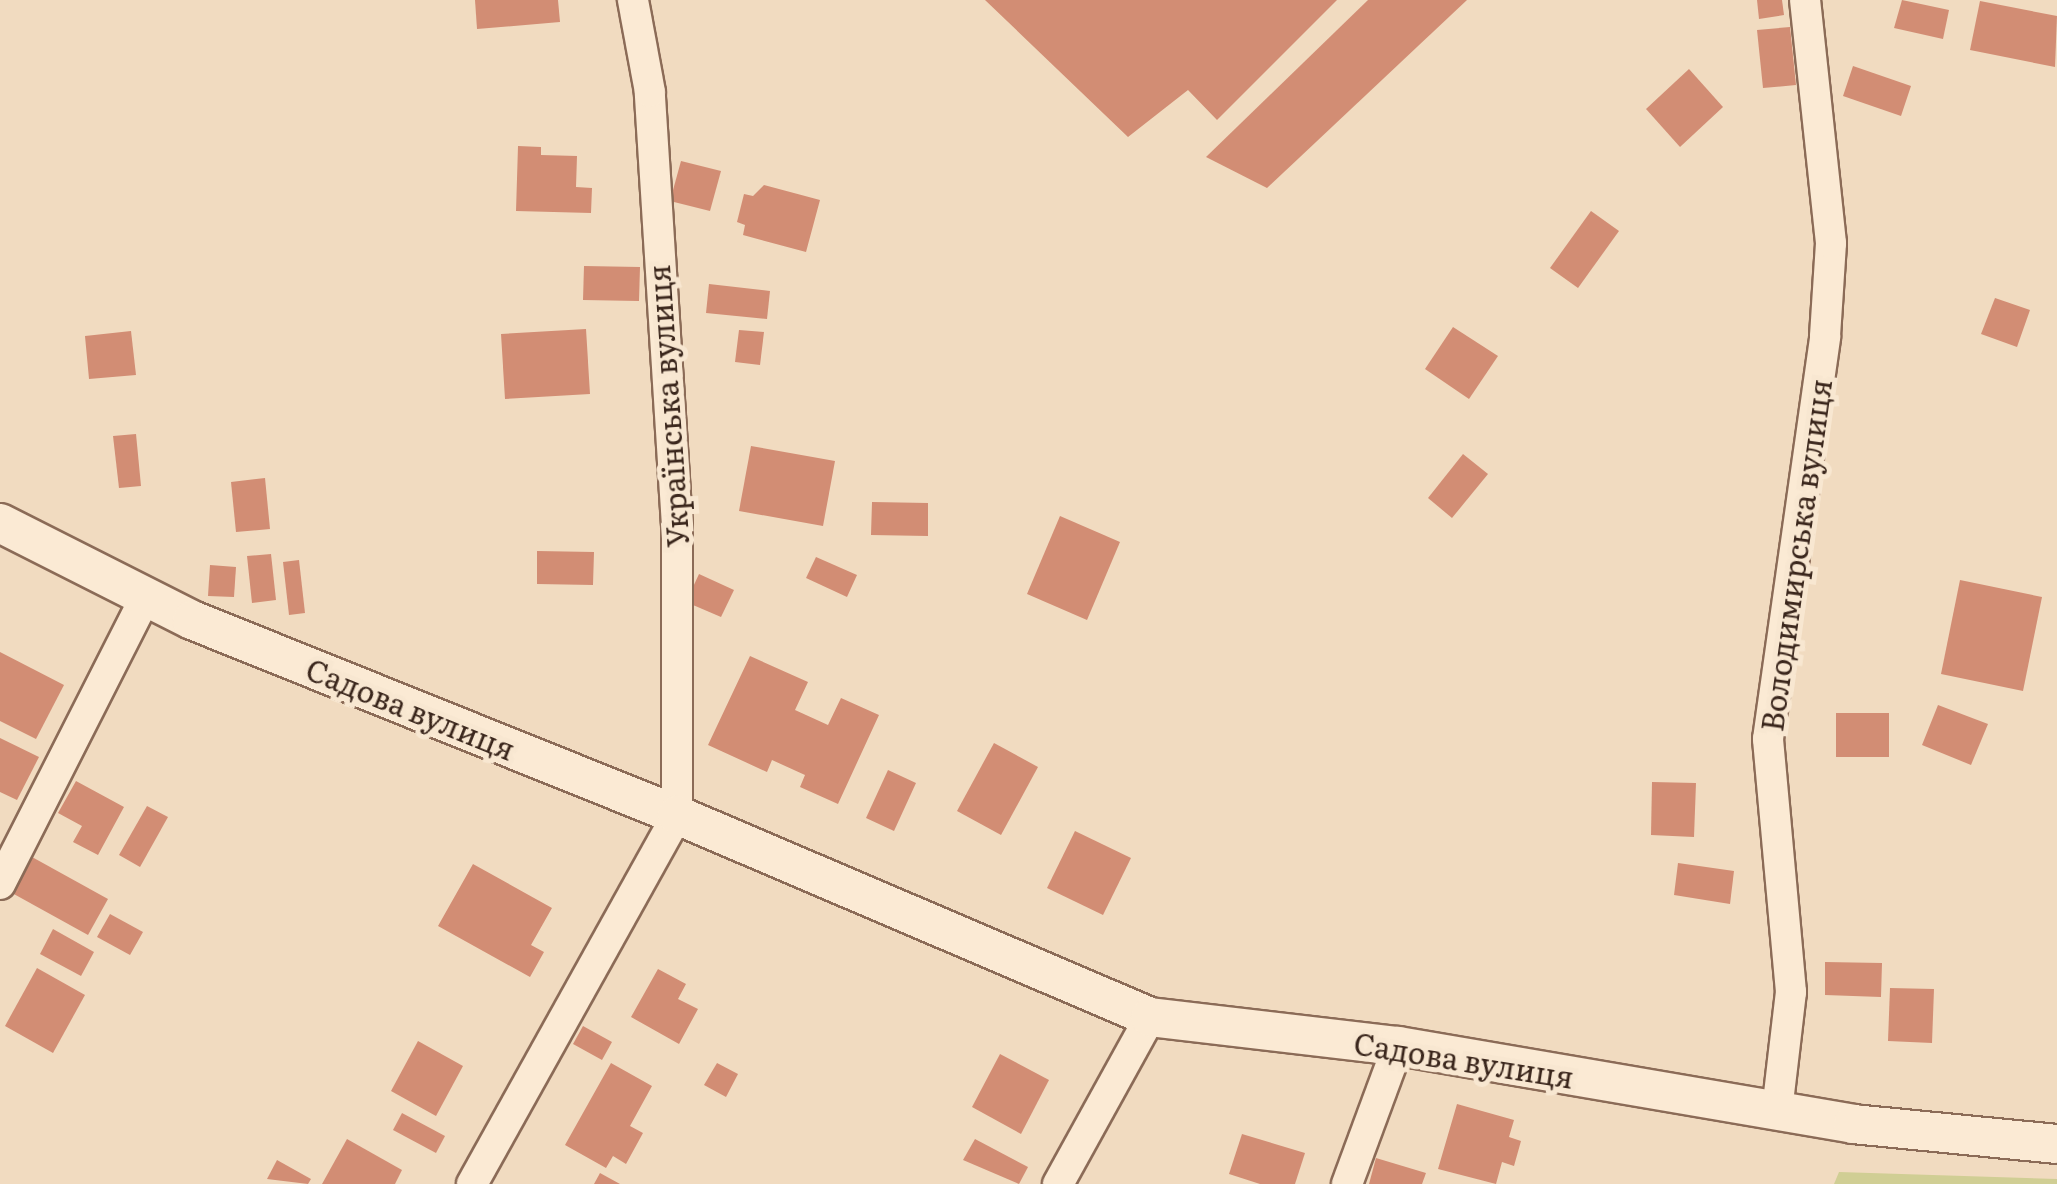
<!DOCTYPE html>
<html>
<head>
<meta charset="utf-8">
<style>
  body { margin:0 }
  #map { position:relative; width:2057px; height:1184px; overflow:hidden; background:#f1dbc0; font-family:Literata,serif }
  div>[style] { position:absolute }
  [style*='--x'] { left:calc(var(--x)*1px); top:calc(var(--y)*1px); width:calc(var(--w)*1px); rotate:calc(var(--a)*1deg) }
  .green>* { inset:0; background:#d0ce94 }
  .building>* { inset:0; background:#d28d74 }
  .roads { filter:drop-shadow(2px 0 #8b6b57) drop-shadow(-2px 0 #8b6b57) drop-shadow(0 2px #8b6b57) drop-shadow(0 -2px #8b6b57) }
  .minor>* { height:30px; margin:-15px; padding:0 15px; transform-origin:15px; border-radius:15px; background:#fbead4 }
  .tertiary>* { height:38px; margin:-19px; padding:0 19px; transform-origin:19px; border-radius:19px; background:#fbead4 }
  span { translate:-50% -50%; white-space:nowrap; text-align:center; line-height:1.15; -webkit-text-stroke:10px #f8e7d1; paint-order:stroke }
  .street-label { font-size:30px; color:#3a261c }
</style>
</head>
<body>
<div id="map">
  <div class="green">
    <div style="clip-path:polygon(1839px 1172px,2057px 1179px,2057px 1184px,1834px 1184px)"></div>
  </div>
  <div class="building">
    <div style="clip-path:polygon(475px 0,558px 0,560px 22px,477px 29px)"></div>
    <div style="clip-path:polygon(985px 0,1337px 0,1217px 120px,1188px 90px,1128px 137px)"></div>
    <div style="clip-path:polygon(1368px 0,1467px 0,1267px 188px,1206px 157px)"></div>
    <div style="clip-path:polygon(1757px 0,1782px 0,1784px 15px,1759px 19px)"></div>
    <div style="clip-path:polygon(1902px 0,1949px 10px,1943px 39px,1894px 28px)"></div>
    <div style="clip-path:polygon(1980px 1px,2057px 16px,2055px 67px,1970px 50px)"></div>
    <div style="clip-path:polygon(1790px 27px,1796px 85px,1763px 88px,1757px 30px)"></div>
    <div style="clip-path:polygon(1853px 66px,1911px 86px,1901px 116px,1843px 96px)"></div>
    <div style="clip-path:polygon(1689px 69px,1723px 107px,1680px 147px,1646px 109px)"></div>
    <div style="clip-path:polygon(518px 146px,541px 147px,541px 155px,577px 156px,576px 187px,592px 188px,591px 213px,516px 211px)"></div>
    <div style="clip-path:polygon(681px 161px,721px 171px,710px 211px,670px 201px)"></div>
    <div style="clip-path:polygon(764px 185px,820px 200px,806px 252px,743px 235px,745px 225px,737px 222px,744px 194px,753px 196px)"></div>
    <div style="clip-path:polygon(1591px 211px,1619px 231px,1578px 288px,1550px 268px)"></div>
    <div style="clip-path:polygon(584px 266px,640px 267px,639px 301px,583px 300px)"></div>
    <div style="clip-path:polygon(709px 284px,770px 291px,767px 319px,706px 313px)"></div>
    <div style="clip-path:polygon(1995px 298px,2030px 310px,2017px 347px,1981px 334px)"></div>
    <div style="clip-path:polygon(1453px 327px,1498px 356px,1469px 399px,1425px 369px)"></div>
    <div style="clip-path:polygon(586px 329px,590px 394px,505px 399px,501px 334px)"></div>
    <div style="clip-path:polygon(739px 330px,764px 332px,760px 365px,735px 362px)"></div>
    <div style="clip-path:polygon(131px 331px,136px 375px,89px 379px,85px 336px)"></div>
    <div style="clip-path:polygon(136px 434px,141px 486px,119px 488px,113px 436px)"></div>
    <div style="clip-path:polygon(751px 446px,835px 461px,823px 526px,739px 511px)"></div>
    <div style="clip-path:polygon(1463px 454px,1488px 474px,1452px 518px,1428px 498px)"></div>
    <div style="clip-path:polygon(265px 478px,270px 529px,236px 532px,231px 482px)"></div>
    <div style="clip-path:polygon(872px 502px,928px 503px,928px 536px,871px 535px)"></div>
    <div style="clip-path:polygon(1060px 516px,1120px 542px,1087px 620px,1027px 594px)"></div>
    <div style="clip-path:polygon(537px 551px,594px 552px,593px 585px,537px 584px)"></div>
    <div style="clip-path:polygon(271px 554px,276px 600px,252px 603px,247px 556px)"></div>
    <div style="clip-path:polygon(816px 557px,857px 575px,847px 597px,806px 578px)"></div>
    <div style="clip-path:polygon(299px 560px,305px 613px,289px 615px,283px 562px)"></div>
    <div style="clip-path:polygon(210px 565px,236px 567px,234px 597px,208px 596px)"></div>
    <div style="clip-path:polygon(699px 574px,734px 590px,721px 617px,686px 602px)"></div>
    <div style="clip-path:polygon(1960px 580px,2042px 597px,2023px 691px,1941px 674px)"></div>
    <div style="clip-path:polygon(0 652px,64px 685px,36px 739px,0 721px)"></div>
    <div style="clip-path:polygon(750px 656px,808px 682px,795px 710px,828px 725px,841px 698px,879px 715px,838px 804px,800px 787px,805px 775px,772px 760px,767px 772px,708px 745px)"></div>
    <div style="clip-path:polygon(1938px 705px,1988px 724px,1971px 765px,1922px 745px)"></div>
    <div style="clip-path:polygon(1836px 713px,1889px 713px,1889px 757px,1836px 757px)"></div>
    <div style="clip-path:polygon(0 738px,39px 757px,17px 800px,0 792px)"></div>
    <div style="clip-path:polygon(994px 743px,1038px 767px,1001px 835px,957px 811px)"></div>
    <div style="clip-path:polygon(888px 770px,916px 783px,894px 831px,866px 818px)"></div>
    <div style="clip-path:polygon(76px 781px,124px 807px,98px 855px,73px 842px,82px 826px,58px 813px)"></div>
    <div style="clip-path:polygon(1652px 782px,1696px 783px,1694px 837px,1651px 835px)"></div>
    <div style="clip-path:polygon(147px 806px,168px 817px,140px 867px,119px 855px)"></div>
    <div style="clip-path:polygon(1075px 831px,1131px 858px,1103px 915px,1047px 888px)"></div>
    <div style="clip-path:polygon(32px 857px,108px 899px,88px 935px,12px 893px)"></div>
    <div style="clip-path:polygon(1678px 863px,1734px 871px,1730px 904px,1674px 895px)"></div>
    <div style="clip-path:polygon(473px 864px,552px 908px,531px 945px,544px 952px,530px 977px,438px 926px)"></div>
    <div style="clip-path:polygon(110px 914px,143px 932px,130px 955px,97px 937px)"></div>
    <div style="clip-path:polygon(53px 929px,94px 952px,81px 976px,40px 954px)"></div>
    <div style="clip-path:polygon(1825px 962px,1882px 963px,1881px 997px,1825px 995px)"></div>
    <div style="clip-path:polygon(37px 968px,85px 995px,53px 1053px,5px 1026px)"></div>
    <div style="clip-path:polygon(658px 969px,686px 984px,678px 999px,698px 1009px,679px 1044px,631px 1017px)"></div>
    <div style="clip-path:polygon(1890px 988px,1934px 989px,1932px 1043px,1888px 1041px)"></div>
    <div style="clip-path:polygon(583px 1026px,612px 1042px,602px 1060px,573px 1044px)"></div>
    <div style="clip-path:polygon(418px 1041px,463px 1066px,436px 1116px,391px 1091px)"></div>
    <div style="clip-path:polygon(1000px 1054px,1049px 1080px,1021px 1134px,972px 1107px)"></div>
    <div style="clip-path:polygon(611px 1063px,652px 1086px,630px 1126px,643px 1133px,626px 1164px,613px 1156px,606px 1168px,565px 1145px)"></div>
    <div style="clip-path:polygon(717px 1063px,738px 1074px,726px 1097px,704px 1085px)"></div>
    <div style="clip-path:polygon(1457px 1104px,1514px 1120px,1509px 1137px,1521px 1141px,1514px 1166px,1502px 1162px,1496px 1184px,1438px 1169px)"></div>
    <div style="clip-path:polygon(402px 1113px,445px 1136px,436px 1153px,393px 1130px)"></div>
    <div style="clip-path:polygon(1242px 1134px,1305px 1153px,1295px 1184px,1260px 1184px,1229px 1174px)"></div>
    <div style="clip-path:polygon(347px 1139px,402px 1170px,395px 1184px,322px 1184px)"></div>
    <div style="clip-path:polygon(975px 1139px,1028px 1167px,1019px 1184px,963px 1160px)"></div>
    <div style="clip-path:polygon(1376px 1158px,1426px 1173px,1422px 1184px,1369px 1184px)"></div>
    <div style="clip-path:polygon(277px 1160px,311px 1179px,308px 1184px,267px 1179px)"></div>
    <div style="clip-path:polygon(600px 1173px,620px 1184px,594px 1184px)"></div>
  </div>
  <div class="roads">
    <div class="minor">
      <div style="--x:0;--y:884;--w:321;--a:-63.1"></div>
      <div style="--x:1777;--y:1111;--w:120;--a:-83.3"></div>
      <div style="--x:1791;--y:992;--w:254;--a:-95.2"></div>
      <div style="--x:1768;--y:739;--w:407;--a:-81.9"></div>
      <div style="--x:1825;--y:336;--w:93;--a:-86.3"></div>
      <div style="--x:1831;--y:243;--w:244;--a:-96.1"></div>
      <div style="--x:472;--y:1184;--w:422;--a:-60.9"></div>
      <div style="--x:677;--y:815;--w:289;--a:-90"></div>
      <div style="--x:677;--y:526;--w:435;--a:-93.6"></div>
      <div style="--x:650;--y:92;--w:94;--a:-100.5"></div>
      <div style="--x:1058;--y:1184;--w:191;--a:-61.1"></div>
      <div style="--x:1347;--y:1184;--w:147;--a:-69.7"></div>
    </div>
    <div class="tertiary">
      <div style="--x:0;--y:523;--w:215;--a:26.8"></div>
      <div style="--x:192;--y:620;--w:523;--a:21.9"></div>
      <div style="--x:677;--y:815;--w:514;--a:23.13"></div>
      <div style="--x:1150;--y:1017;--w:250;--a:6.7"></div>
      <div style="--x:1398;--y:1046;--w:462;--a:9.7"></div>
      <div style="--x:1853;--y:1124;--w:205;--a:5.6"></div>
    </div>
  </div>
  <div class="street-label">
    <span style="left:667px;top:406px;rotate:-94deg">Українська вулиця</span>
    <span style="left:1795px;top:555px;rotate:-82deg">Володимирська вулиця</span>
    <span style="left:411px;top:708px;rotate:22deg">Садова вулиця</span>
    <span style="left:1464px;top:1059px;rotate:9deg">Садова вулиця</span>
  </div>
</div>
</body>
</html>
